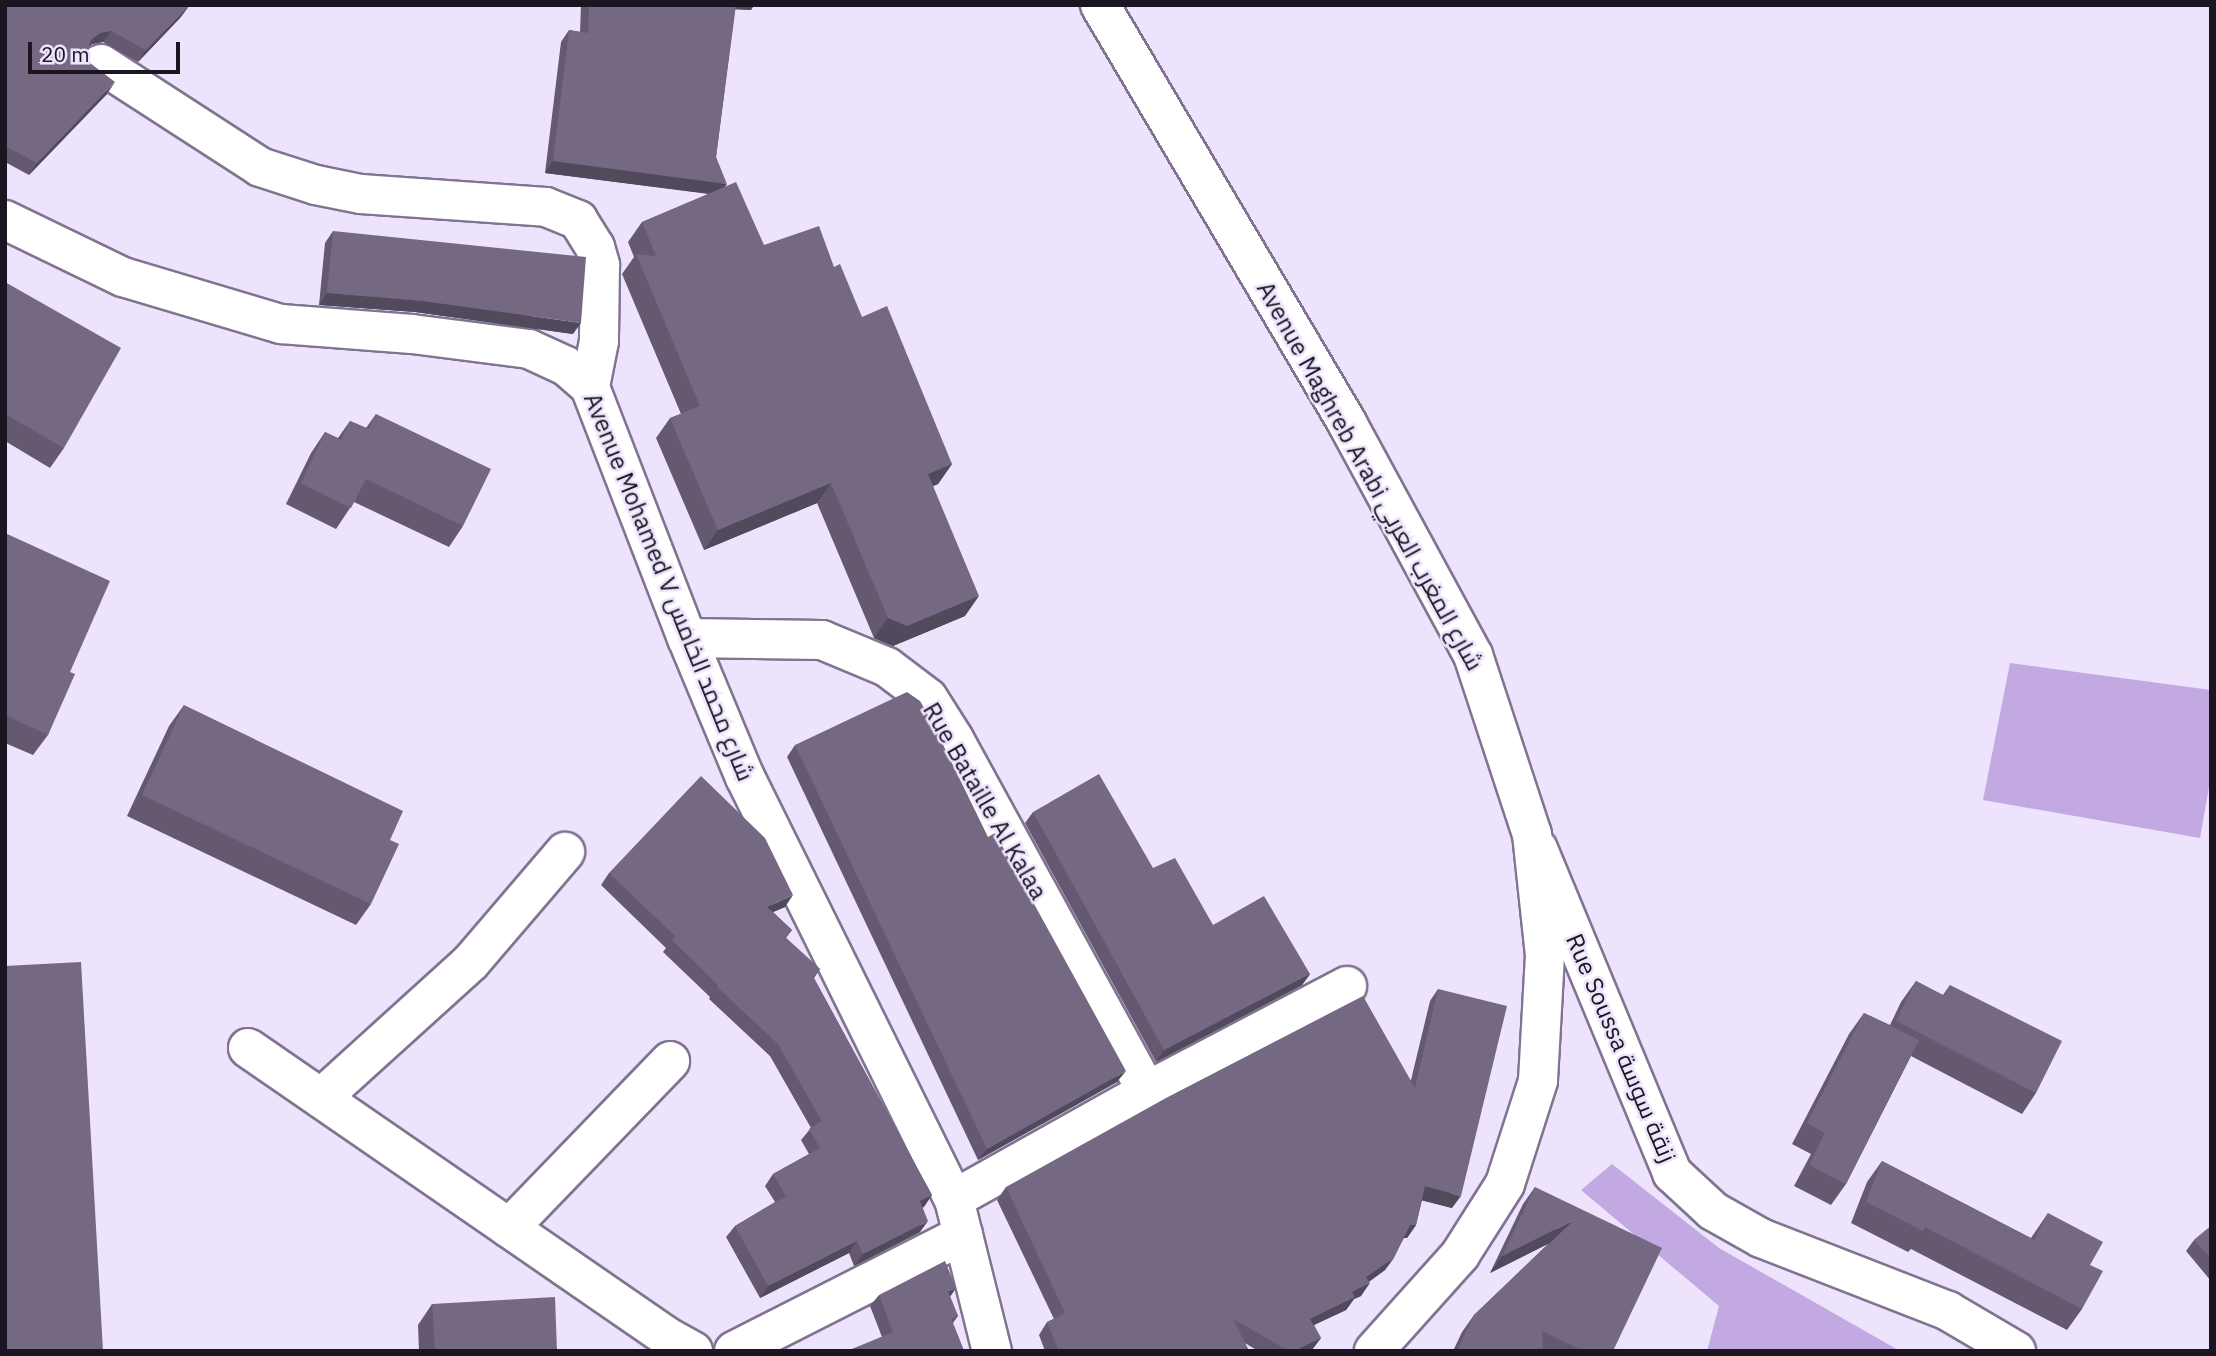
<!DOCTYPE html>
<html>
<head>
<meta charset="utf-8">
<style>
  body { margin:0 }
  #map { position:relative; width:2216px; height:1356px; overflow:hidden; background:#eee3fc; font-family:"IBM Plex Sans",Cairo,sans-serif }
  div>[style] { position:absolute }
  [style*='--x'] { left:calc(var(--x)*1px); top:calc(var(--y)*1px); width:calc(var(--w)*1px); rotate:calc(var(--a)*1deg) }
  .green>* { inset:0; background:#c2a9e2 }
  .roads { filter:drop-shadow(2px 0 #807490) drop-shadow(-2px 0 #807490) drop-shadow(0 2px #807490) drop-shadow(0 -2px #807490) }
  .street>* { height:38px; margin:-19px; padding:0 19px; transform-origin:19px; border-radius:19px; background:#fff }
  .secondary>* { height:38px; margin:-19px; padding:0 19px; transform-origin:19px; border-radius:19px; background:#fff }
  .wall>* { inset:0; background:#645971 }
  .shaded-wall>* { inset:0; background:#51495c }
  .building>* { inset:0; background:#746883 }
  span { translate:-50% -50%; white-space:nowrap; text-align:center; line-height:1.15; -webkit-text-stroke:5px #eee3fc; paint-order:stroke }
  .street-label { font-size:24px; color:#1a1520 }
  .frame { position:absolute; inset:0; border:7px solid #1a1520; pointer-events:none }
  .scale { position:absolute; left:28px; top:42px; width:152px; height:32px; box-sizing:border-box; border:4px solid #1a1520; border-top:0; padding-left:9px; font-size:21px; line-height:24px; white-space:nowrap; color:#1a1520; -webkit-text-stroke:5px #eee3fc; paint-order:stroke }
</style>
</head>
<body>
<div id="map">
  <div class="green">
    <div style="clip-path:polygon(2010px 663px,2211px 690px,2211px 776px,2200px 838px,1983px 800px)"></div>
    <div style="clip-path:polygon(1612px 1164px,1719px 1248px,1900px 1351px,1707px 1351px,1719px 1306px,1581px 1190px)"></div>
  </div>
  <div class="roads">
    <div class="street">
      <div style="--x:101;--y:64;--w:189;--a:32.9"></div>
      <div style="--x:260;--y:167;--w:59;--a:17.8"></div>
      <div style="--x:316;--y:185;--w:46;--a:11.3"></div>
      <div style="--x:361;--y:194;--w:185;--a:4"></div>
      <div style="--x:546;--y:207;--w:35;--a:22"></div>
      <div style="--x:578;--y:220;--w:32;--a:58"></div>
      <div style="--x:595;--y:247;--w:19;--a:74"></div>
      <div style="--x:600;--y:265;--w:76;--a:90.8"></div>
      <div style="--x:599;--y:341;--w:47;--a:101.1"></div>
      <div style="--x:687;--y:638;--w:135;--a:0.8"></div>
      <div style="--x:822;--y:640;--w:70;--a:22.6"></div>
      <div style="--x:887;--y:667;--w:51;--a:37.1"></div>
      <div style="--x:928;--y:698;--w:49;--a:57.6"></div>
      <div style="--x:954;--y:739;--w:401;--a:61.3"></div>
      <div style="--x:1538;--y:849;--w:351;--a:67.5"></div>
      <div style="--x:1672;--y:1173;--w:56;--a:42.8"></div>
      <div style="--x:1713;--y:1211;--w:55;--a:29.4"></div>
      <div style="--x:1761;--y:1238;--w:201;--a:21.3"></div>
      <div style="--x:1948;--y:1311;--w:79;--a:30.5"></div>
      <div style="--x:248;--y:1048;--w:508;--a:34.57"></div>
      <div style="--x:666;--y:1336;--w:31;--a:29"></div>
      <div style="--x:321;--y:1098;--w:202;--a:-42.2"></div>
      <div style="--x:471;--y:962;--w:145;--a:-49.5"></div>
      <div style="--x:954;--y:1199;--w:221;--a:-29.2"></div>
      <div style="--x:1147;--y:1091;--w:226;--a:-27.7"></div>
      <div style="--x:509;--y:1228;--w:232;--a:-46"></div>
      <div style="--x:734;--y:1351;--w:257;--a:-26.9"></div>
    </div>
    <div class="secondary">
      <div style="--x:1100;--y:5;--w:486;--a:59.4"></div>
      <div style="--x:1347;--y:423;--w:264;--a:61.5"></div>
      <div style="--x:1473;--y:655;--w:188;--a:71.8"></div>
      <div style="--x:1532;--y:834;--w:122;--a:83.9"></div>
      <div style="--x:1545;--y:955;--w:126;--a:93.2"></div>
      <div style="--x:1538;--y:1081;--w:108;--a:107.8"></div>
      <div style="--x:1505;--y:1184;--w:84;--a:122.4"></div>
      <div style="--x:1460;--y:1255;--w:129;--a:131.9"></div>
      <div style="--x:5;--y:220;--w:131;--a:25.8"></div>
      <div style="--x:123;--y:277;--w:165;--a:16.6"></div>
      <div style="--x:281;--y:324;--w:131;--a:4.4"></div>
      <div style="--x:412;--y:334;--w:118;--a:7.3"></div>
      <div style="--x:529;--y:349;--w:41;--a:24.7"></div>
      <div style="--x:566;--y:366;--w:32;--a:41"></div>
      <div style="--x:590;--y:387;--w:269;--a:68.9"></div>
      <div style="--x:687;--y:638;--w:151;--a:67.4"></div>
      <div style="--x:745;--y:777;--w:471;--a:63.7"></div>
      <div style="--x:954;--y:1199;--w:157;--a:76"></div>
    </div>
  </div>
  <div class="wall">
    <div style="clip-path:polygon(5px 5px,189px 6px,180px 18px,138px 62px,103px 42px,92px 44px,89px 46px,87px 52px,90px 63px,107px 94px,29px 175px,5px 162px)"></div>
    <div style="clip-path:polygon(581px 5px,754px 5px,751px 10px,735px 9px,716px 157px,725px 187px,764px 245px,834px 267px,862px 317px,952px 464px,938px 484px,933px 486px,965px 616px,893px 646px,874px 638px,817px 503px,704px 550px,656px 438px,670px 418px,681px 414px,622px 274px,634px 257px,628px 242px,642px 222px,709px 194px,545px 173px,561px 42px,569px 30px,580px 32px)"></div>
    <div style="clip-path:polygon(333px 231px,573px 334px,415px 312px,319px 305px,325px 243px)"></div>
    <div style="clip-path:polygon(5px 282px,64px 448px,50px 468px,5px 441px)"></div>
    <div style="clip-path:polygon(376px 414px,463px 526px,449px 547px,354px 502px,336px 529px,286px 504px,311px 453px,325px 432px,338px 438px,350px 421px,366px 428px)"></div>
    <div style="clip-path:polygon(5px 533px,70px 672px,48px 735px,33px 755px,5px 743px)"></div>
    <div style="clip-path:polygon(184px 705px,371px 904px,356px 925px,127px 816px,169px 726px)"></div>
    <div style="clip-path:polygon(795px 745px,988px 837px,1117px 1082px,978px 1160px,787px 757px)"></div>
    <div style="clip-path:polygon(1033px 812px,1153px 868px,1213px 925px,1310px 974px,1302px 985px,1156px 1062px,1025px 823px)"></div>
    <div style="clip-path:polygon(609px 873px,785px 907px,773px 912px,792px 930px,786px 938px,820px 969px,814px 978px,932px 1195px,922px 1207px,920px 1232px,854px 1266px,849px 1253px,760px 1298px,726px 1237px,735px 1226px,775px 1202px,765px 1186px,773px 1174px,809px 1154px,801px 1140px,811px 1128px,770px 1056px,709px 999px,710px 997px,663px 952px,666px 948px,601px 885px)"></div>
    <div style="clip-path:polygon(1916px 981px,1943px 995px,1950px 985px,2036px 1093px,2022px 1114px,1911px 1056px,1846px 1184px,1831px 1205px,1794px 1186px,1811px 1154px,1792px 1144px,1849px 1034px,1864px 1013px,1890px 1025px,1901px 1002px)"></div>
    <div style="clip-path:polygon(1438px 989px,1452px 1208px,1422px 1200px,1416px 1225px,1407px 1238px,1404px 1238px,1385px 1270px,1369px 1282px,1361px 1296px,1354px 1299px,1346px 1310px,1314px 1325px,1321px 1338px,1311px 1351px,1258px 1351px,1245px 1343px,1249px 1351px,1045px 1351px,1039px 1335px,1047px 1322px,1054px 1319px,997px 1200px,1006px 1187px,1411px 1080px,1430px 1001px)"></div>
    <div style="clip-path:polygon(1882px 1161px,2031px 1238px,2048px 1213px,2090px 1265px,2082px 1309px,2067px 1330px,1911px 1249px,1908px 1252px,1851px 1223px,1867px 1182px)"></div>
    <div style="clip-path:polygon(1535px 1187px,1613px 1351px,1453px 1351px,1462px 1332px,1474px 1315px,1549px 1243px,1490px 1273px,1523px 1204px)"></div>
    <div style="clip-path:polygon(2211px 1226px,2211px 1281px,2186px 1251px,2194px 1240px)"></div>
    <div style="clip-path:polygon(879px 1295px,950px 1297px,958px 1316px,953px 1323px,964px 1351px,847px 1351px,882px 1337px,870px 1306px)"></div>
    <div style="clip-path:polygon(432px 1304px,557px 1351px,419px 1351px,418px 1325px)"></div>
  </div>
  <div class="shaded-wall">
    <div style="clip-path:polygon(731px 5px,754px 5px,751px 10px,729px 9px)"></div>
    <div style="clip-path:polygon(189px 6px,180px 18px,138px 62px,146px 50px)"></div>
    <div style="clip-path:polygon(111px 31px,103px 42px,92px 44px,83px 52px,91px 40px,100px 33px)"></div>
    <div style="clip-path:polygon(115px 82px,107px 94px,29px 175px,37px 163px)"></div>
    <div style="clip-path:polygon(553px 161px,727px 184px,719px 195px,545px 173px)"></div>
    <div style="clip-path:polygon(327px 293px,423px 301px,581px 323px,573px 334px,415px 312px,319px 305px)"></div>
    <div style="clip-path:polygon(952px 464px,938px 484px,914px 494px,928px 474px)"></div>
    <div style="clip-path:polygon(831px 483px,817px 503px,704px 550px,718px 530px)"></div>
    <div style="clip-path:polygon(979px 596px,965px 616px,893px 646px,874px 638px,888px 618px)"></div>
    <div style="clip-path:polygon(793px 895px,785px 907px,759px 918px,767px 907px)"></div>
    <div style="clip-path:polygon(1310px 974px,1302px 985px,1156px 1062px,1164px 1050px)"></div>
    <div style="clip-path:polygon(1126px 1071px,1117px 1082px,978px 1160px,987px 1149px)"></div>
    <div style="clip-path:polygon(1425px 1186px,1461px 1196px,1452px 1208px,1416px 1199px)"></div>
    <div style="clip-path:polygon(932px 1195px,924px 1207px,912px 1213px,920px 1201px)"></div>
    <div style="clip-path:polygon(1574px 1220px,1562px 1237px,1490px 1273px,1502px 1256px)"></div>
    <div style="clip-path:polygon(928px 1221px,920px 1232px,854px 1266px,863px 1254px)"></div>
    <div style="clip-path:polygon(1410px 1225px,1416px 1225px,1407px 1238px,1402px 1238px)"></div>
    <div style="clip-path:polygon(857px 1241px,849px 1253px,760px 1298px,768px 1286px)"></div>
    <div style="clip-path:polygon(1394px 1258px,1385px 1270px,1357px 1289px,1370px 1283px,1361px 1296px,1354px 1299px,1346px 1310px,1301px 1331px,1310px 1319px,1352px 1292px,1366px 1277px)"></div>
    <div style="clip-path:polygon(956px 1288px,948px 1300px,948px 1291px)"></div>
    <div style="clip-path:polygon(1321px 1338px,1311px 1351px,1294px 1351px)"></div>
  </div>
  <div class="building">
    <div style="clip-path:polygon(5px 5px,187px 5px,189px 6px,146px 50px,111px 31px,100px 33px,91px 40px,87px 52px,90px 63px,115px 82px,37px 163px,5px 146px)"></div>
    <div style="clip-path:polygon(589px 5px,736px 5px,716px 157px,727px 184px,553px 161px,569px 30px,588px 33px)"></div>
    <div style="clip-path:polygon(736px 182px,764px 245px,819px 226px,834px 267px,840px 264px,862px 317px,887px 306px,952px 464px,928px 474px,979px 596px,907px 626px,888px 618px,831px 483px,718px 530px,670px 418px,700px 406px,636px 254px,656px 256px,642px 222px)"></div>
    <div style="clip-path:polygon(333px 231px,586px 257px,581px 323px,423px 301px,327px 293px)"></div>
    <div style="clip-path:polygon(5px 282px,121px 348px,64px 448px,5px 414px)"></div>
    <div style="clip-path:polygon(376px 414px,491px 469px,463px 526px,366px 479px,351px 508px,301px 483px,325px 432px,341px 440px,350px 421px,369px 429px)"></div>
    <div style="clip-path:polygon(5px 533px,110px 581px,70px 672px,75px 674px,48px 735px,5px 715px)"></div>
    <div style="clip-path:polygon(907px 692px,920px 701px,931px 720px,988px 837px,995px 833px,1126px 1071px,987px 1149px,795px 745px)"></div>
    <div style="clip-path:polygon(184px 705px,403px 811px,390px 840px,399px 844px,371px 904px,142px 795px)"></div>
    <div style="clip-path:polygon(1099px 774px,1153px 868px,1175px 858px,1213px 925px,1264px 896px,1310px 974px,1164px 1050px,1033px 812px)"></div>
    <div style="clip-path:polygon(701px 776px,765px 838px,793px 895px,767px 907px,792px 930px,785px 937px,820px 969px,813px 977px,932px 1195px,920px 1201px,928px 1221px,863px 1254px,857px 1241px,768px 1286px,735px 1226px,786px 1196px,773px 1174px,820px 1148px,809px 1129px,822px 1121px,778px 1044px,717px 987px,718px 985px,672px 940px,675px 936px,609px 873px)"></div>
    <div style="clip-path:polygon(81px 962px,103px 1351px,5px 1351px,5px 966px)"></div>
    <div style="clip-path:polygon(1916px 981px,1944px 996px,1950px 985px,2062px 1041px,2036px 1093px,1896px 1021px)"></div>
    <div style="clip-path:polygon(1438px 989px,1507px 1006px,1461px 1196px,1425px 1186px,1416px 1225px,1410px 1225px,1394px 1258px,1366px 1277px,1370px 1283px,1352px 1292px,1355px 1297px,1310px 1319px,1321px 1338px,1294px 1351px,1289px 1351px,1233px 1319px,1249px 1351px,1059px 1351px,1047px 1322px,1065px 1313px,1006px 1187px,1166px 1098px,1363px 996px,1415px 1088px)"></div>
    <div style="clip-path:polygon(1864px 1013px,1919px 1040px,1846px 1184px,1809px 1165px,1825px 1133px,1807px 1123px)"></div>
    <div style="clip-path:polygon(1882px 1161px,2034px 1240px,2048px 1213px,2103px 1242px,2090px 1265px,2103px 1271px,2082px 1309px,1925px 1227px,1923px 1231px,1866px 1202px)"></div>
    <div style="clip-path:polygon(1535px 1187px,1662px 1248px,1613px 1351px,1583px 1351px,1542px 1331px,1543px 1351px,1457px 1351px,1474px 1315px,1574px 1220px,1502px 1256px)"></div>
    <div style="clip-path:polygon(2211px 1226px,2211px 1259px,2194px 1240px)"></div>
    <div style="clip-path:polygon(945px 1261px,956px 1288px,948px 1291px,958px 1316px,951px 1319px,964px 1351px,848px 1351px,893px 1332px,879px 1295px)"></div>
    <div style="clip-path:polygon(555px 1297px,557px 1351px,435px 1351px,432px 1304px)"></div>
  </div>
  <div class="street-label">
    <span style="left:1370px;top:476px;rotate:61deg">Avenue Maghreb Arabi شارع المغرب العربي</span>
    <span style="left:669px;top:587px;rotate:68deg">Avenue Mohamed V شارع محمد الخامس</span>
    <span style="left:985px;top:801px;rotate:60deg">Rue Bataille Al Kalaa</span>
    <span style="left:1621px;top:1048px;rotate:67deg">Rue Soussa زنقة سوسة</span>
  </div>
  <div class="frame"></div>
  <div class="scale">20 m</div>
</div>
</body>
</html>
